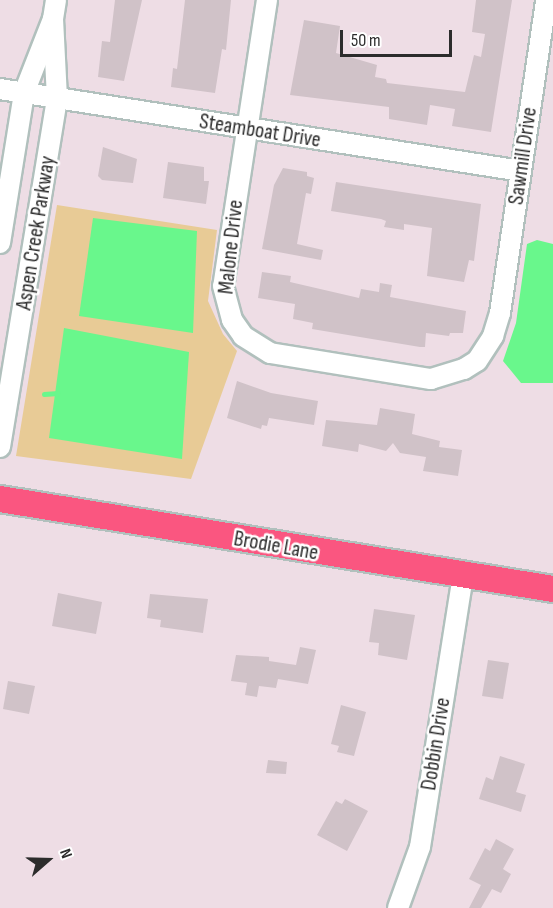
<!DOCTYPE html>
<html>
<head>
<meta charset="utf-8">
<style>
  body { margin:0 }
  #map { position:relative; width:553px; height:908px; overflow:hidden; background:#eedde5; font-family:"Sofia Sans Condensed",sans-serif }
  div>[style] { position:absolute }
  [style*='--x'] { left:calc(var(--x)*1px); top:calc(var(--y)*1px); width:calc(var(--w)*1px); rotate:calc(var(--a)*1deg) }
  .green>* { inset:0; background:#e8cb96 }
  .water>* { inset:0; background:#69f78c }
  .stream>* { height:4.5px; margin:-2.25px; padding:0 2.25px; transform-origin:2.25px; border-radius:2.25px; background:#69f78c }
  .building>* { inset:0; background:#d0c2c8 }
  .roads { filter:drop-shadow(2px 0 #b1c0bd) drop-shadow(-2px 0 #b1c0bd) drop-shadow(0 2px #b1c0bd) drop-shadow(0 -2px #b1c0bd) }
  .minor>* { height:20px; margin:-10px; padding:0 10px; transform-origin:10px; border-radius:10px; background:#fff }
  .major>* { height:26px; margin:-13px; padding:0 13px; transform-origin:13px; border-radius:13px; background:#fa5680 }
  span { translate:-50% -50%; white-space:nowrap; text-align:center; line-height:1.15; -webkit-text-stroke:5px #fff; paint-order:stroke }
  .street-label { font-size:22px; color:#2c2c2c }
  .north { position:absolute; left:18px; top:830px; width:60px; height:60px; -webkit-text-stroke:4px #fff; paint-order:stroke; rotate:70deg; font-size:16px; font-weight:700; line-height:24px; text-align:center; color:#2c2c2c }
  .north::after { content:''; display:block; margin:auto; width:21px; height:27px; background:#2c2c2c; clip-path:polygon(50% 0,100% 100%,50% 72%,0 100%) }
  .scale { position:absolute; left:340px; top:30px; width:112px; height:27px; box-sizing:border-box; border:3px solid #2c2c2c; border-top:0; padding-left:8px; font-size:18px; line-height:21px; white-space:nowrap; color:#2c2c2c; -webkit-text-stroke:4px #fff; paint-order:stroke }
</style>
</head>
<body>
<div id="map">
  <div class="green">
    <div style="clip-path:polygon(57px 205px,217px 230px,208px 301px,223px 334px,237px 351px,191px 479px,16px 456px)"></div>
  </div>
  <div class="water">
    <div style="clip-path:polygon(93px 218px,197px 231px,193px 333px,79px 316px)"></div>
    <div style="clip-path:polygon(537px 240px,553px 244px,553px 383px,521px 383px,503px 361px,516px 323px,527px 244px)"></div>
    <div style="clip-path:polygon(64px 328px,189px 352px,182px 459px,49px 438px)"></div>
  </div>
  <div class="stream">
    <div style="--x:44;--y:394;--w:14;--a:-4"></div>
  </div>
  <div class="building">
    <div style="clip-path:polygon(115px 0,142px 0,124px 81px,98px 77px,102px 41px,110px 42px)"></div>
    <div style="clip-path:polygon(185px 0,231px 0,226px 50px,222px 49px,215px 93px,171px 87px,173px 68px,177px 69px)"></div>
    <div style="clip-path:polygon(476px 0,512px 0,491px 132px,452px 126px,455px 109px,430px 105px,427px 125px,389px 119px,389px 107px,290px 95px,304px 20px,340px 26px,336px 53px,377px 65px,375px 77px,386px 79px,387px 83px,465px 92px,474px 55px,481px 57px,485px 34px,472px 32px)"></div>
    <div style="clip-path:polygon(103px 147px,137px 159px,133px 183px,102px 180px,98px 176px)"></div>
    <div style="clip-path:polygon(168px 162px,204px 167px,204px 181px,209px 181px,206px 204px,163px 198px)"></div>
    <div style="clip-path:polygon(283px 168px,307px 172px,307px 176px,314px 178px,311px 194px,306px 193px,297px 244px,323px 250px,321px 260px,262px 249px,274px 185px)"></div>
    <div style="clip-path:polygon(336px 182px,481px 204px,474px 261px,469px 260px,464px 282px,427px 276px,432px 228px,404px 224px,404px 230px,384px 227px,386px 221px,381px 219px,331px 211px)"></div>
    <div style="clip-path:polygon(262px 272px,291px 276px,290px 282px,359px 298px,361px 289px,379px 292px,380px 283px,392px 285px,390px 297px,466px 311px,463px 333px,450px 333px,449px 336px,426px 333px,425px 347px,420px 347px,312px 329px,313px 323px,293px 319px,295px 304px,258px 298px)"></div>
    <div style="clip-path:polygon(237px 381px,271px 393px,318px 401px,314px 425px,269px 418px,267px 426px,262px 425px,261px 429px,227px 418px)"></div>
    <div style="clip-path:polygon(380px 408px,415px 414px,412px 434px,440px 441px,439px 447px,462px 450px,458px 476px,423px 471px,426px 457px,400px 453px,393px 443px,386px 451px,359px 444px,358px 452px,322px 446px,326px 420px,377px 425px)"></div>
    <div style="clip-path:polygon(58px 593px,102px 602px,96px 634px,52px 626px)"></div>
    <div style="clip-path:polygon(150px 594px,208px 599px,203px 633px,160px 627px,161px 620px,147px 618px)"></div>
    <div style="clip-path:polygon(374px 609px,415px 615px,407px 660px,378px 655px,379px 643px,369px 642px)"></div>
    <div style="clip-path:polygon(300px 647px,316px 650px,308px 684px,278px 679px,276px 688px,259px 686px,257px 697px,245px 695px,247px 683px,231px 681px,236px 655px,269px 657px,269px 661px,296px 665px)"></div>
    <div style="clip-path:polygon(488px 660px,509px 663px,503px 699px,482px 696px)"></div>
    <div style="clip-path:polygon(8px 681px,35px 686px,29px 714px,3px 709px)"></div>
    <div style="clip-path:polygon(341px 705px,366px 712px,354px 756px,337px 752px,339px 746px,331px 744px)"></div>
    <div style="clip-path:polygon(500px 756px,525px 764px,516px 792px,526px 795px,521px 812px,479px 799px,486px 777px,493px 780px)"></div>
    <div style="clip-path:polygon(268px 760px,287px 762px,286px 774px,266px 773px)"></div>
    <div style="clip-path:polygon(345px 799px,368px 811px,347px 851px,317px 835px,336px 801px,342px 804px)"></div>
    <div style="clip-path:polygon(496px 839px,514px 849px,503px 869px,511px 874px,501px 893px,492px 889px,481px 908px,469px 908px,481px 885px,469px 879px,485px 848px,490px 851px)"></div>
  </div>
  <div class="roads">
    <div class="minor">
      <div style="--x:267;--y:0;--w:289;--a:98.7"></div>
      <div style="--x:223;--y:286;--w:35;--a:75"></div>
      <div style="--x:232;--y:320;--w:19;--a:55"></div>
      <div style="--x:243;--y:336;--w:32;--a:32"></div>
      <div style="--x:270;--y:353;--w:163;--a:9.2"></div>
      <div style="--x:431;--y:379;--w:34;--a:-17"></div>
      <div style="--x:464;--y:369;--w:15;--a:-32"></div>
      <div style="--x:477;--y:361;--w:30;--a:-57"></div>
      <div style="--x:493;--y:336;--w:24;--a:-73"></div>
      <div style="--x:500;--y:313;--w:316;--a:-81.6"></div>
      <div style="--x:0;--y:89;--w:527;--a:8.94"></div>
      <div style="--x:0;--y:243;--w:152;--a:-80.9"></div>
      <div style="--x:24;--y:93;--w:79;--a:-68.6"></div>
      <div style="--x:53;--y:19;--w:19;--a:-81"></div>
      <div style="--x:0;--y:447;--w:354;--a:-80.7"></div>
      <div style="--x:57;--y:98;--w:79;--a:-92.9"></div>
      <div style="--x:398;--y:908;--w:65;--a:-70.2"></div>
      <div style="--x:420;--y:847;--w:274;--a:-81"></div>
    </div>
    <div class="major">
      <div style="--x:0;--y:499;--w:560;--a:9.24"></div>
    </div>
  </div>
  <div class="street-label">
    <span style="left:260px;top:131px;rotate:9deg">Steamboat Drive</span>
    <span style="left:523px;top:156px;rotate:-82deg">Sawmill Drive</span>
    <span style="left:36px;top:233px;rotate:-81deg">Aspen Creek Parkway</span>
    <span style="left:231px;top:247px;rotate:-84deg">Malone Drive</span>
    <span style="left:276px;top:546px;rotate:10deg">Brodie Lane</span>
    <span style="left:436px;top:744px;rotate:-81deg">Dobbin Drive</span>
  </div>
  <div class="north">N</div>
  <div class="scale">50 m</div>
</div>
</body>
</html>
